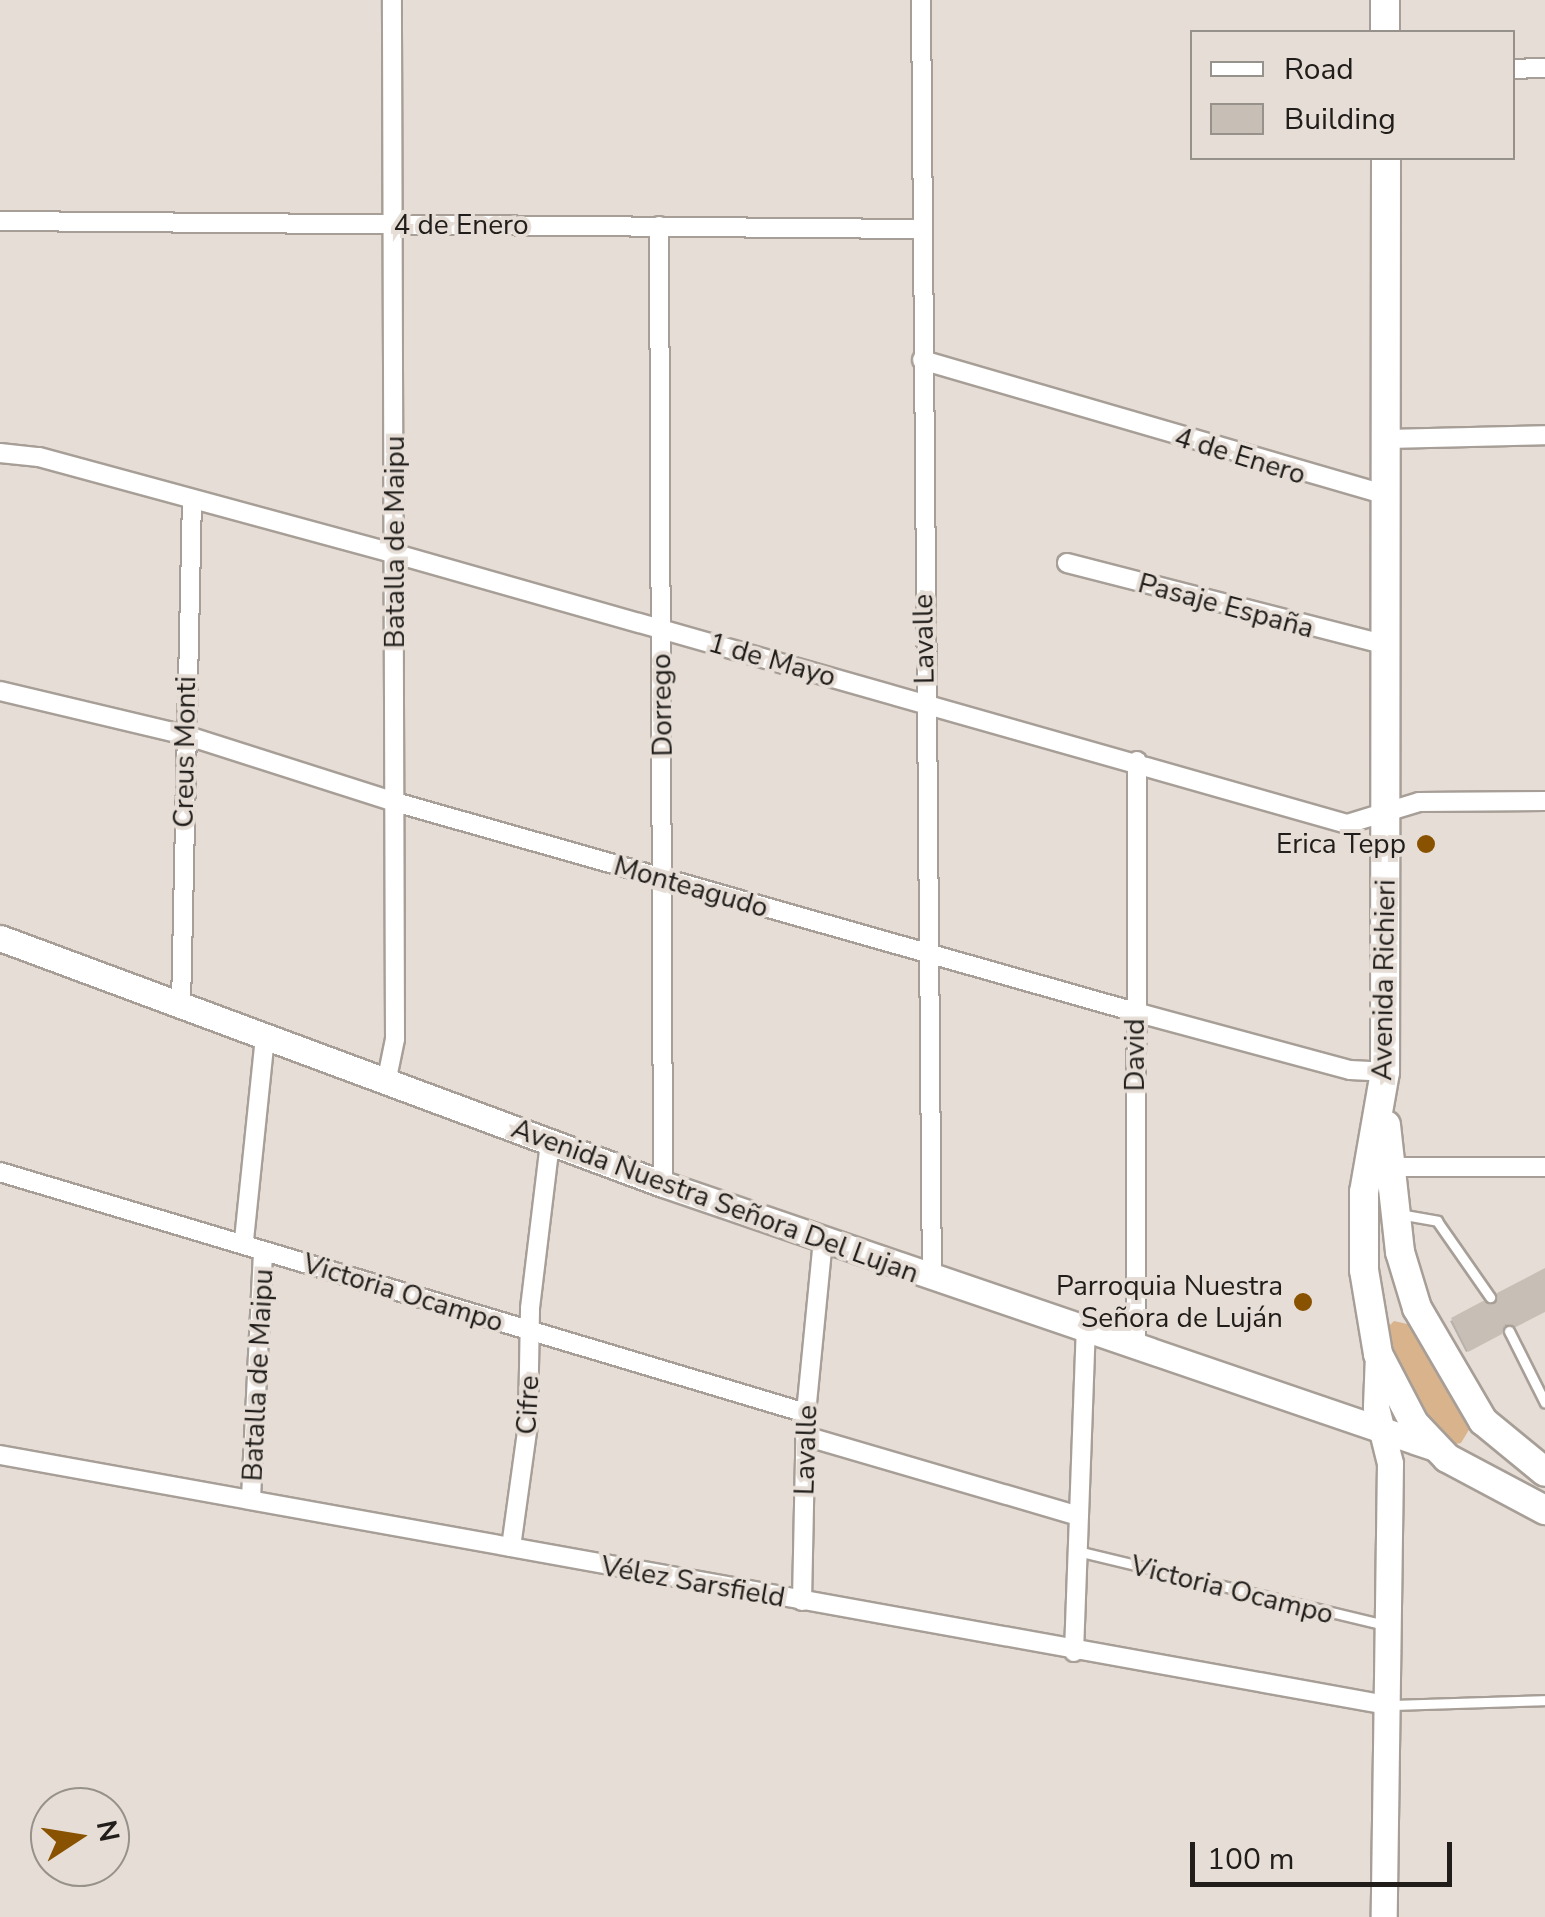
<!DOCTYPE html>
<html>
<head>
<meta charset="utf-8">
<style>
  body { margin:0 }
  #map { position:relative; width:1545px; height:1917px; overflow:hidden; background:#e6ded6; font-family:"Nunito Sans",sans-serif }
  div>[style] { position:absolute }
  [style*='--x'] { left:calc(var(--x)*1px); top:calc(var(--y)*1px); width:calc(var(--w)*1px); rotate:calc(var(--a)*1deg) }
  .green>* { inset:0; background:#d8b38c }
  .shadow>* { inset:0; background:#0003 }
  .building>* { inset:0; background:#c7bfb6 }
  .roads { filter:drop-shadow(2px 0 #a79f97) drop-shadow(-2px 0 #a79f97) drop-shadow(0 2px #a79f97) drop-shadow(0 -2px #a79f97) }
  .lane>* { height:9px; margin:-4.5px; padding:0 4.5px; transform-origin:4.5px; border-radius:4.5px; background:#fff }
  .street>* { height:18px; margin:-9px; padding:0 9px; transform-origin:9px; border-radius:9px; background:#fff }
  .secondary>* { height:25px; margin:-12.5px; padding:0 12.5px; transform-origin:12.5px; border-radius:12.5px; background:#fff }
  .primary>* { height:28px; margin:-14px; padding:0 14px; transform-origin:14px; border-radius:14px; background:#fff }
  .dots>* { width:28px; height:28px; translate:-50% -50%; box-sizing:border-box; border:5px solid #e6ded6; border-radius:50% }
  span { translate:-50% -50%; white-space:nowrap; text-align:center; line-height:1.15; -webkit-text-stroke:8px #e6ded6; paint-order:stroke }
  .street-label { font-size:28px; color:#201d1a }
  .poi-label { font-size:28px; color:#201d1a }
  .right { translate:-100% -50%; text-align:right }
  .legend { position:absolute; left:1190px; top:30px; width:325px; height:130px; box-sizing:border-box; background:#e6ded6; border:2px solid #97918b; margin:0; padding:12px 18px; list-style:none; font-size:30px; color:#201d1a }
  .legend li { display:flex; align-items:center; gap:20px; height:50px }
  .legend b { width:50px; border:2px solid #97918b }
  .north { position:absolute; left:30px; top:1787px; width:100px; height:100px; box-sizing:border-box; background:#e6ded6; border:2px solid #97918b; border-radius:50%; rotate:78deg; font-size:28px; font-weight:700; line-height:40px; text-align:center; color:#201d1a }
  .north::after { content:''; display:block; margin:auto; width:35px; height:45px; background:#885200; clip-path:polygon(50% 0,100% 100%,50% 72%,0 100%) }
  .scale { position:absolute; left:1190px; top:1842px; width:262px; height:45px; box-sizing:border-box; border:5px solid #201d1a; border-top:0; padding-left:12px; font-size:30px; line-height:35px; white-space:nowrap; color:#201d1a; -webkit-text-stroke:8px #e6ded6; paint-order:stroke }
</style>
</head>
<body>
<div id="map">
  <div class="green">
    <div style="clip-path:polygon(1394px 1321px,1416px 1326px,1473px 1423px,1461px 1443px,1450px 1445px,1438px 1435px,1387px 1357px,1387px 1328px)"></div>
  </div>
  <div class="shadow">
    <div style="clip-path:polygon(1545px 1271px,1545px 1311px,1512px 1328px,1502px 1325px,1497px 1336px,1466px 1352px,1450px 1321px,1493px 1307px)"></div>
  </div>
  <div class="building">
    <div style="clip-path:polygon(1545px 1268px,1545px 1312px,1516px 1327px,1505px 1324px,1502px 1334px,1468px 1352px,1451px 1318px,1483px 1301px,1494px 1304px,1497px 1293px)"></div>
  </div>
  <div class="roads">
    <div class="lane">
      <div style="--x:1399;--y:1214;--w:39;--a:10"></div>
      <div style="--x:1437;--y:1221;--w:93;--a:55.1"></div>
      <div style="--x:1509;--y:1331;--w:80;--a:63.4"></div>
      <div style="--x:1077;--y:1551;--w:317;--a:13.5"></div>
      <div style="--x:1389;--y:1705;--w:156;--a:-1.8"></div>
    </div>
    <div class="street">
      <div style="--x:921;--y:0;--w:1278;--a:89.51"></div>
      <div style="--x:1512;--y:69;--w:33;--a:-2"></div>
      <div style="--x:0;--y:221;--w:922;--a:0.5"></div>
      <div style="--x:659;--y:226;--w:958;--a:89.76"></div>
      <div style="--x:922;--y:360;--w:483;--a:16.2"></div>
      <div style="--x:1386;--y:439;--w:159;--a:-1.4"></div>
      <div style="--x:0;--y:453;--w:39;--a:6"></div>
      <div style="--x:39;--y:457;--w:370;--a:15.2"></div>
      <div style="--x:396;--y:554;--w:989;--a:15.85"></div>
      <div style="--x:1347;--y:824;--w:75;--a:-17"></div>
      <div style="--x:1419;--y:802;--w:126;--a:-0.5"></div>
      <div style="--x:1067;--y:563;--w:329;--a:14.4"></div>
      <div style="--x:0;--y:691;--w:190;--a:13.4"></div>
      <div style="--x:185;--y:735;--w:220;--a:17.7"></div>
      <div style="--x:395;--y:802;--w:769;--a:15.84"></div>
      <div style="--x:1135;--y:1012;--w:223;--a:15.1"></div>
      <div style="--x:1350;--y:1070;--w:35;--a:3"></div>
      <div style="--x:181;--y:1006;--w:507;--a:-88.76"></div>
      <div style="--x:386;--y:1083;--w:45;--a:-78.4"></div>
      <div style="--x:395;--y:1039;--w:1039;--a:-90.17"></div>
      <div style="--x:1389;--y:1167;--w:156;--a:0"></div>
      <div style="--x:0;--y:1172;--w:841;--a:16.65"></div>
      <div style="--x:244;--y:1240;--w:203;--a:-84.1"></div>
      <div style="--x:1136;--y:1348;--w:587;--a:-89.9"></div>
      <div style="--x:805;--y:1436;--w:285;--a:16.3"></div>
      <div style="--x:0;--y:1455;--w:1409;--a:10.22"></div>
      <div style="--x:251;--y:1498;--w:247;--a:-87.2"></div>
      <div style="--x:511;--y:1547;--w:123;--a:-82.1"></div>
      <div style="--x:528;--y:1425;--w:117;--a:-89"></div>
      <div style="--x:530;--y:1308;--w:166;--a:-83.1"></div>
      <div style="--x:802;--y:1601;--w:188;--a:-88.8"></div>
      <div style="--x:806;--y:1413;--w:174;--a:-84.4"></div>
      <div style="--x:1074;--y:1652;--w:320;--a:-87.9"></div>
    </div>
    <div class="secondary">
      <div style="--x:0;--y:938;--w:707;--a:20.36"></div>
      <div style="--x:663;--y:1184;--w:816;--a:18.88"></div>
      <div style="--x:1378;--y:1354;--w:53;--a:92.2"></div>
      <div style="--x:1376;--y:1407;--w:58;--a:76"></div>
      <div style="--x:1390;--y:1463;--w:454;--a:90.8"></div>
    </div>
    <div class="primary">
      <div style="--x:1385;--y:0;--w:32;--a:90"></div>
      <div style="--x:1386;--y:158;--w:914;--a:90.06"></div>
      <div style="--x:1385;--y:1072;--w:122;--a:99.9"></div>
      <div style="--x:1364;--y:1192;--w:78;--a:90"></div>
      <div style="--x:1364;--y:1270;--w:85;--a:80.5"></div>
      <div style="--x:1378;--y:1354;--w:78;--a:62.4"></div>
      <div style="--x:1414;--y:1423;--w:48;--a:46.7"></div>
      <div style="--x:1447;--y:1458;--w:111;--a:28"></div>
      <div style="--x:1386;--y:1125;--w:128;--a:83.7"></div>
      <div style="--x:1400;--y:1252;--w:59;--a:73.1"></div>
      <div style="--x:1417;--y:1308;--w:131;--a:59.7"></div>
      <div style="--x:1483;--y:1421;--w:80;--a:39.4"></div>
    </div>
  </div>
  <div class="dots">
    <div style="left:1426px;top:844px;background:#885200"></div>
    <div style="left:1303px;top:1302px;background:#885200"></div>
  </div>
  <div class="street-label">
    <span style="left:461px;top:225px">4 de Enero</span>
    <span style="left:1240px;top:456px;rotate:17deg">4 de Enero</span>
    <span style="left:395px;top:542px;rotate:-90deg">Batalla de Maipu</span>
    <span style="left:1226px;top:606px;rotate:15deg">Pasaje España</span>
    <span style="left:924px;top:639px;rotate:-91deg">Lavalle</span>
    <span style="left:772px;top:660px;rotate:16deg">1 de Mayo</span>
    <span style="left:662px;top:705px;rotate:-91deg">Dorrego</span>
    <span style="left:185px;top:752px;rotate:-89deg">Creus Monti</span>
    <span style="left:691px;top:887px;rotate:16deg">Monteagudo</span>
    <span style="left:1384px;top:980px;rotate:-89deg">Avenida Richieri</span>
    <span style="left:1135px;top:1055px;rotate:-90deg">David</span>
    <span style="left:715px;top:1201px;rotate:20deg">Avenida Nuestra Señora Del Lujan</span>
    <span style="left:403px;top:1293px;rotate:17deg">Victoria Ocampo</span>
    <span style="left:258px;top:1375px;rotate:-87deg">Batalla de Maipu</span>
    <span style="left:528px;top:1405px;rotate:-87deg">Cifre</span>
    <span style="left:806px;top:1450px;rotate:-88deg">Lavalle</span>
    <span style="left:693px;top:1582px;rotate:10deg">Vélez Sarsfield</span>
    <span style="left:1232px;top:1590px;rotate:14deg">Victoria Ocampo</span>
  </div>
  <div class="poi-label">
    <span class="right" style="left:1406px;top:844px">Erica Tepp</span>
    <span class="right" style="left:1283px;top:1302px">Parroquia Nuestra<br>Señora de Luján</span>
  </div>
  <ul class="legend">
  <li><b style="height:12px;background:#fff"></b>Road</li>
  <li><b style="height:28px;background:#c7bfb6"></b>Building</li>
  </ul>
  <div class="north">N</div>
  <div class="scale">100 m</div>
</div>
</body>
</html>
